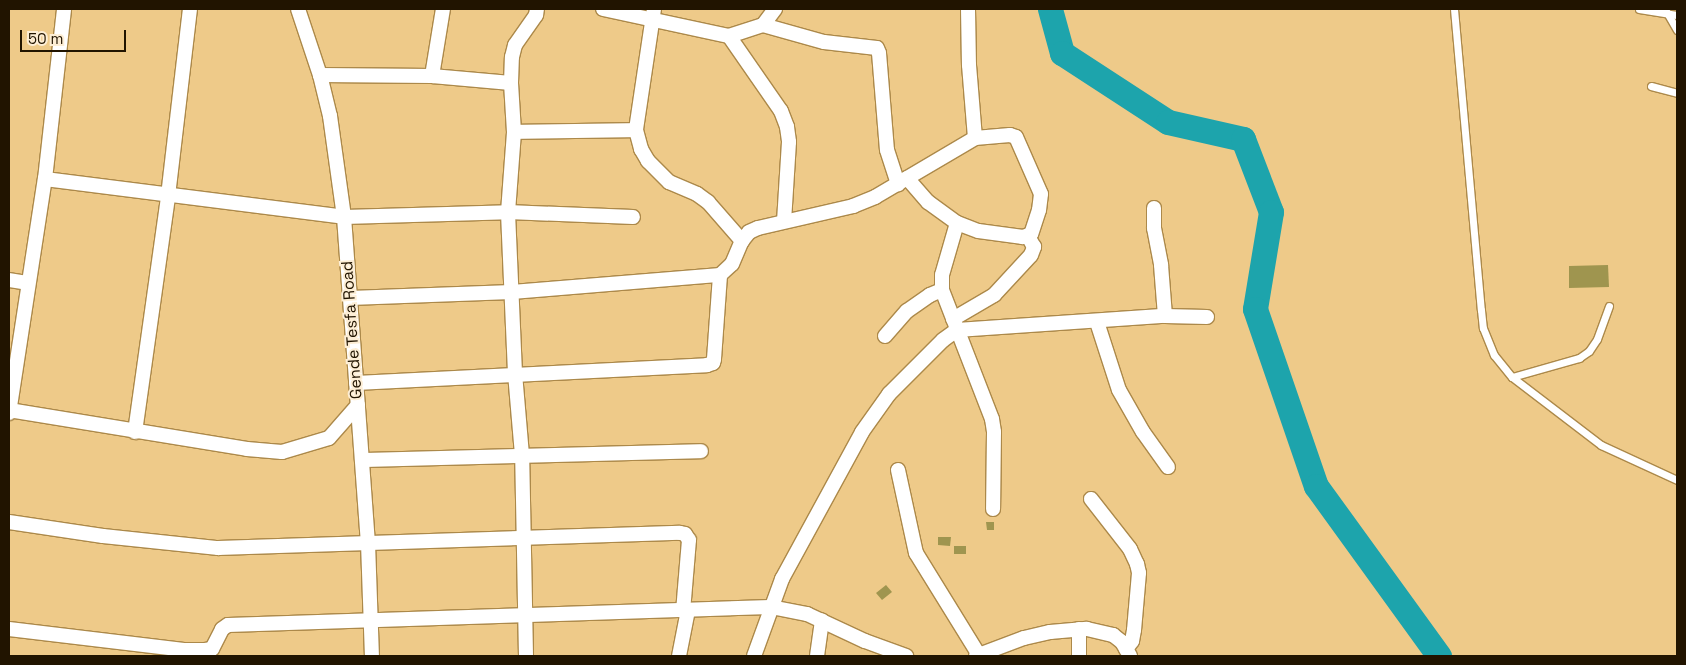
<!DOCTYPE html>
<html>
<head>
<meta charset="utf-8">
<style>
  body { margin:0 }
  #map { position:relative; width:1686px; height:665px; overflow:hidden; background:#eeca89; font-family:"Space Grotesk",sans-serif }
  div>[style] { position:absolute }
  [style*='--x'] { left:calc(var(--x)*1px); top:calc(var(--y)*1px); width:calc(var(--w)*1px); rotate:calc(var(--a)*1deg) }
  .river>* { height:25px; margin:-12.5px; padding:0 12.5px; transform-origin:12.5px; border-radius:12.5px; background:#1da4ac }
  .building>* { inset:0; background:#9f954f }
  .roads { filter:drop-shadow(1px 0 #ac894a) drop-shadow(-1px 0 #ac894a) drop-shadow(0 1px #ac894a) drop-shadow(0 -1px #ac894a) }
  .lane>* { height:7px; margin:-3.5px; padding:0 3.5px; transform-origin:3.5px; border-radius:3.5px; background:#fff }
  .street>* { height:14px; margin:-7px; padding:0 7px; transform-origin:7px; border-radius:7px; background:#fff }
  span { translate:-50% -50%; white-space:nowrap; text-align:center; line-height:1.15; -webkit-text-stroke:4px #fdeed5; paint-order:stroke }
  .street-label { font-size:16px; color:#211400 }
  .frame { position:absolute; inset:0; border:10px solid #211400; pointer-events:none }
  .scale { position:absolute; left:20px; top:30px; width:106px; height:22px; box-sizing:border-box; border:2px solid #211400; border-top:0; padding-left:6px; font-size:15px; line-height:18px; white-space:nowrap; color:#211400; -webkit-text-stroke:4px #fdeed5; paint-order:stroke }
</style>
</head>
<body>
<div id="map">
  <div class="river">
    <div style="--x:1050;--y:9;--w:46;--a:74.7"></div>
    <div style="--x:1062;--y:53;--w:126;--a:33.1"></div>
    <div style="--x:1168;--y:122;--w:77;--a:12.8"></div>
    <div style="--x:1243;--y:139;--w:78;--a:69"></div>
    <div style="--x:1271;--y:212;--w:98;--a:99.4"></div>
    <div style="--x:1255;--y:309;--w:187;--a:71"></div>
    <div style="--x:1316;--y:486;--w:210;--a:54.1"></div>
  </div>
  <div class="building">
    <div style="clip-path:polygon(1608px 265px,1609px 287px,1569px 288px,1569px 266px)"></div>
    <div style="clip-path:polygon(986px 522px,994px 522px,994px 530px,987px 530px)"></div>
    <div style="clip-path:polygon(938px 537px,951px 537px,950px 546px,938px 545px)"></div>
    <div style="clip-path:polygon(954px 546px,966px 546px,966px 554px,954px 554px)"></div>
    <div style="clip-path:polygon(886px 585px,892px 592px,882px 600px,876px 593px)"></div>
  </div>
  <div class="roads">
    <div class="lane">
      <div style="--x:1454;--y:9;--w:302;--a:84.9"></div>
      <div style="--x:1481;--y:310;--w:18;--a:84"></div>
      <div style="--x:1483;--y:328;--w:29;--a:68"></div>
      <div style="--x:1494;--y:355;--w:28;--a:51"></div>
      <div style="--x:1512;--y:377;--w:112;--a:37.4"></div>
      <div style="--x:1601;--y:445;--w:84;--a:24.7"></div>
      <div style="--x:1639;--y:9;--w:38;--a:9"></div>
      <div style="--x:1666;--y:11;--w:22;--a:60"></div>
      <div style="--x:1651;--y:86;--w:27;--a:15"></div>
      <div style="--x:1512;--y:377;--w:70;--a:-15.8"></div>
      <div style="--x:1579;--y:358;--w:12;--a:-35"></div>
      <div style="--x:1589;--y:351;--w:14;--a:-56"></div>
      <div style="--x:1597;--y:339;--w:35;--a:-70"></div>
    </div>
    <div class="street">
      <div style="--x:298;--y:9;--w:70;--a:71.6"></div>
      <div style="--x:320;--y:75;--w:42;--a:76.3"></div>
      <div style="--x:330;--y:116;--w:102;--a:82.1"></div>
      <div style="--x:344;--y:217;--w:327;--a:85.8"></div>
      <div style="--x:368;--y:543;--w:113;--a:88"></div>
      <div style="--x:603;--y:9;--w:129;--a:12.1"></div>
      <div style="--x:729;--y:36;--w:36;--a:-18"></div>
      <div style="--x:763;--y:25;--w:20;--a:-53"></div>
      <div style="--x:654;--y:9;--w:122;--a:98.5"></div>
      <div style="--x:636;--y:130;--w:20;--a:75"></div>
      <div style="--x:641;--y:149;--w:14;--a:60"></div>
      <div style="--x:648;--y:161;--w:30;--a:45"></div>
      <div style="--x:669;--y:182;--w:30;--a:23"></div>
      <div style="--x:697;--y:194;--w:14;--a:36"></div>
      <div style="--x:708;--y:202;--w:52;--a:48.9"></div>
      <div style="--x:968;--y:9;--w:56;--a:89"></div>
      <div style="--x:969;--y:65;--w:73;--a:85.3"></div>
      <div style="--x:763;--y:25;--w:63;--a:15.6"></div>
      <div style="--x:824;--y:42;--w:53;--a:6.5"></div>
      <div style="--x:877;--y:48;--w:5;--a:68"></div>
      <div style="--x:879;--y:53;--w:97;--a:85.3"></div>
      <div style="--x:887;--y:150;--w:36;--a:72"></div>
      <div style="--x:729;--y:36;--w:91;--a:55.3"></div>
      <div style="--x:781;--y:111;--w:17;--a:69"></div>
      <div style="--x:787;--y:127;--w:15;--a:82"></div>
      <div style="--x:789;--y:142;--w:79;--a:93.6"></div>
      <div style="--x:320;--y:75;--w:112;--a:0.5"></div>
      <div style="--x:432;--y:76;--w:79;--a:5.1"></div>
      <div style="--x:432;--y:76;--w:68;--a:-80.7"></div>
      <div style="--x:514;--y:132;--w:122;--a:-0.9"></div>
      <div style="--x:907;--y:178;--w:32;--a:49"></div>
      <div style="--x:928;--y:202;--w:36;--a:36"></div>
      <div style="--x:957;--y:223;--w:54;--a:106.1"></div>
      <div style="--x:942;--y:275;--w:15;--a:90"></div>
      <div style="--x:942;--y:290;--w:138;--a:68.8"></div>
      <div style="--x:992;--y:419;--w:13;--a:81"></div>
      <div style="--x:994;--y:432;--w:77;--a:90.7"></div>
      <div style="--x:45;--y:179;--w:301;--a:7.2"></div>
      <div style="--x:344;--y:217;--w:164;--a:-1.7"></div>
      <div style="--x:508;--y:212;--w:125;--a:2.3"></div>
      <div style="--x:1154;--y:208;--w:20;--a:90"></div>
      <div style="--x:1154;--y:228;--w:38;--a:79"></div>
      <div style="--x:1161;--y:265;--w:51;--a:85.5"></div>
      <div style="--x:9;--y:280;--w:19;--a:9"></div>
      <div style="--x:350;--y:298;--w:162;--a:-2.1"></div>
      <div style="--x:512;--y:292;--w:209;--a:-4.7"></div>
      <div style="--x:720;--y:275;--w:16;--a:-43"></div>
      <div style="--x:732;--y:264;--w:25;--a:-67"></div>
      <div style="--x:742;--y:241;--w:11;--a:-52"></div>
      <div style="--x:749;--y:232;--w:10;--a:-24"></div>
      <div style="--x:758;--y:228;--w:98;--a:-13"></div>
      <div style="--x:853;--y:206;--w:24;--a:-22"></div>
      <div style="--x:875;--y:197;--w:116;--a:-30.5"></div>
      <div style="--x:975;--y:138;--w:35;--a:-5"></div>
      <div style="--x:1010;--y:135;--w:6;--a:18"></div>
      <div style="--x:1016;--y:137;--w:62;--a:66.3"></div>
      <div style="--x:1041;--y:194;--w:16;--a:97"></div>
      <div style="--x:1039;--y:210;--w:25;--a:108"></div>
      <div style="--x:1031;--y:234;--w:9;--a:159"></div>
      <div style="--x:1023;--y:237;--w:45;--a:-172.4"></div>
      <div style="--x:978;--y:231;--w:22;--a:-159"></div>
      <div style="--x:953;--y:319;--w:48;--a:-30.3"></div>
      <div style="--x:994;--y:295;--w:54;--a:-47.2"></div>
      <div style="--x:1031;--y:255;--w:9;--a:-69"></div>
      <div style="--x:1034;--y:247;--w:13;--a:-119"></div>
      <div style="--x:1097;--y:322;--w:71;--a:72.1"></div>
      <div style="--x:1119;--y:390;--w:48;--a:60.3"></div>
      <div style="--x:1143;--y:432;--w:43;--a:54.5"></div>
      <div style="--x:885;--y:336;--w:33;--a:-49"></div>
      <div style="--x:907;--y:311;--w:28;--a:-35"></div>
      <div style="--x:930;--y:295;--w:13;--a:-23"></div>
      <div style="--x:356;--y:383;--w:351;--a:-2.9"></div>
      <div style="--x:707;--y:365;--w:6;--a:-18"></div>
      <div style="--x:713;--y:363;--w:4;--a:-76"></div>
      <div style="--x:714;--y:359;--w:84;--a:-85.9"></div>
      <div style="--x:9;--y:410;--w:241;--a:9.3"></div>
      <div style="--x:247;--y:449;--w:35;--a:5"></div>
      <div style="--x:282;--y:452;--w:49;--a:-16.6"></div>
      <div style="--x:329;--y:438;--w:44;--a:-48.7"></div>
      <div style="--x:9;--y:413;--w:237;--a:-81.3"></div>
      <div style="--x:45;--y:179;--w:171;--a:-83.6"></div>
      <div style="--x:135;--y:432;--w:238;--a:-82"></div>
      <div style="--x:168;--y:196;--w:188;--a:-83.3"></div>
      <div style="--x:362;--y:460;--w:339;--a:-1.5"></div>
      <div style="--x:898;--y:470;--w:85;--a:77.8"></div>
      <div style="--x:916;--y:553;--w:120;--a:58.3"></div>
      <div style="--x:1091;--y:499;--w:63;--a:52"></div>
      <div style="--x:1130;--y:549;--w:17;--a:65"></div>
      <div style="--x:1137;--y:564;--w:9;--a:77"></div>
      <div style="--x:1139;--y:573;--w:57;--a:95"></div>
      <div style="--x:1134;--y:630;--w:11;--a:100"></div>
      <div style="--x:1132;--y:641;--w:10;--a:127"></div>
      <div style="--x:9;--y:522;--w:95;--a:8.5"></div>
      <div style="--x:103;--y:536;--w:116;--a:6"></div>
      <div style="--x:218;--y:548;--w:462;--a:-1.9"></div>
      <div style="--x:680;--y:533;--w:5;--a:11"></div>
      <div style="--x:685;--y:534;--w:7;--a:56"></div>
      <div style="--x:689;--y:540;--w:71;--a:94.8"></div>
      <div style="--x:9;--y:629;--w:178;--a:6.8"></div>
      <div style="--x:186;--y:650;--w:19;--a:0"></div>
      <div style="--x:205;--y:650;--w:7;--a:-8"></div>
      <div style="--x:212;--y:649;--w:22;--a:-63"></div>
      <div style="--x:222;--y:629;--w:7;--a:-34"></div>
      <div style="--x:228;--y:625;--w:543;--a:-1.9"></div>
      <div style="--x:771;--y:607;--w:37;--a:11"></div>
      <div style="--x:807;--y:614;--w:64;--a:25"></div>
      <div style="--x:865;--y:641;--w:44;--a:20.1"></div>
      <div style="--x:1079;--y:629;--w:27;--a:90"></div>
      <div style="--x:526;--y:656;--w:201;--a:-91.1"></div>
      <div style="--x:522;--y:455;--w:82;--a:-94.9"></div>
      <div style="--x:515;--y:373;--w:161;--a:-92.5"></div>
      <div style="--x:508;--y:212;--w:80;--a:-85.7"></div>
      <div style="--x:514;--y:132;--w:49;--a:-93.5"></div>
      <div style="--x:511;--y:83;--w:26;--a:-88"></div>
      <div style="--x:512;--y:57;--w:12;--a:-76"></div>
      <div style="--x:515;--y:45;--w:37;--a:-55"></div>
      <div style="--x:536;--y:15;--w:6;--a:-81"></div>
      <div style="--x:679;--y:656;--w:47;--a:-78.9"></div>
      <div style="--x:754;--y:656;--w:82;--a:-70"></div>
      <div style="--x:782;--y:579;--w:167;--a:-61.4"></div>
      <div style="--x:862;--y:432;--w:47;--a:-54.6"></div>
      <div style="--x:889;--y:394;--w:76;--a:-45"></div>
      <div style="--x:943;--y:340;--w:17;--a:-36"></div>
      <div style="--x:957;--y:330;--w:208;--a:-3.9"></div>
      <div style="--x:1165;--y:316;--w:42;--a:1.4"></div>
      <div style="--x:817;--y:656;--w:36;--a:-82"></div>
      <div style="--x:976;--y:656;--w:51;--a:-20.6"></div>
      <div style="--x:1024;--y:638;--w:27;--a:-13"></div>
      <div style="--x:1050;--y:632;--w:37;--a:-5"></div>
      <div style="--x:1087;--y:629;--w:27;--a:13"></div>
      <div style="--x:1113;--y:635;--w:11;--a:38"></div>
      <div style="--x:1122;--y:642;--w:16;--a:60"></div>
    </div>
  </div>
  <div class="street-label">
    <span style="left:352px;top:330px;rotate:-94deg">Gende Tesfa Road</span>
  </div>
  <div class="frame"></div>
  <div class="scale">50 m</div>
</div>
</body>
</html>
